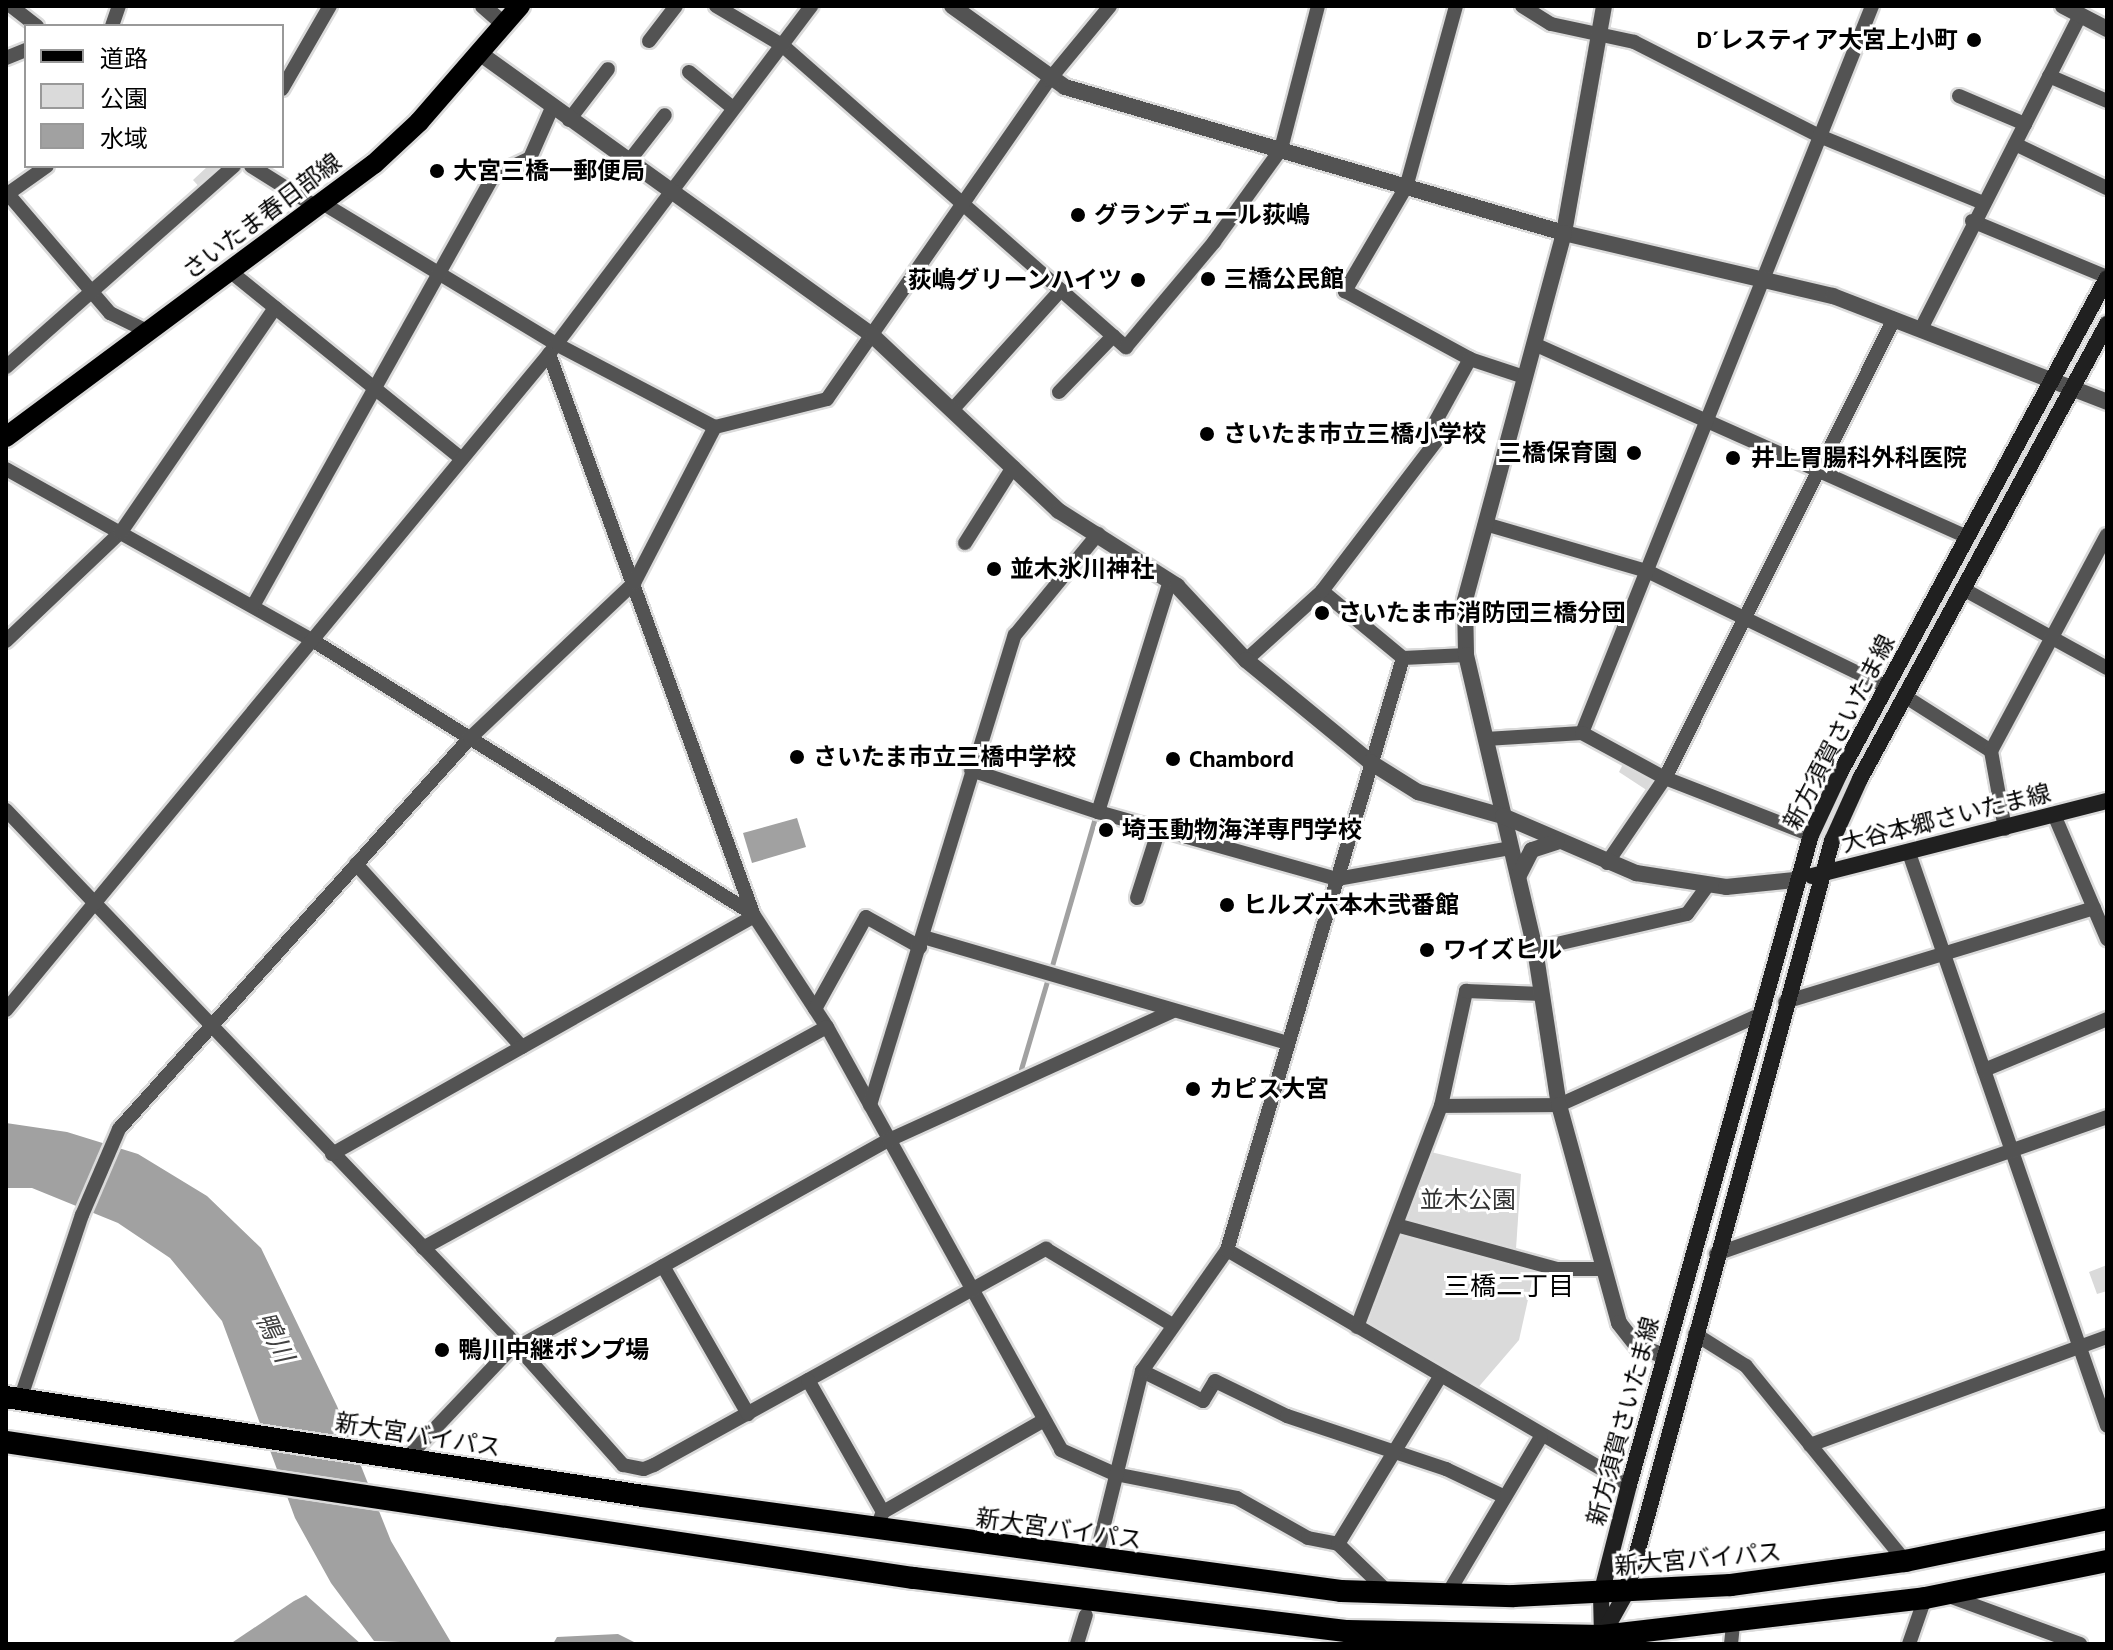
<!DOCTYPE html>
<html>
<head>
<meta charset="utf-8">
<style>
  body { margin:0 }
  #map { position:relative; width:2113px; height:1650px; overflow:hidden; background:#fff; font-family:"PT Sans","Noto Sans JP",sans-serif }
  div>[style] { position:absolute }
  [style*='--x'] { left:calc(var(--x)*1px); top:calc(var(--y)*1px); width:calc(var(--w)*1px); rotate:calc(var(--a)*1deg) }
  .green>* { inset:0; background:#dadada }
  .water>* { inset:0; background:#a1a1a1 }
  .stream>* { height:5px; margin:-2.5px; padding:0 2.5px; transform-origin:2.5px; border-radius:2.5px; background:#a1a1a1 }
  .roads { filter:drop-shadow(2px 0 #dbdbdb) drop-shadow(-2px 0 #dbdbdb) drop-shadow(0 2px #dbdbdb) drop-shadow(0 -2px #dbdbdb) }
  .minor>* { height:14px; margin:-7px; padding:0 7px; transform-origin:7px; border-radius:7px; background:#535353 }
  .tertiary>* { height:16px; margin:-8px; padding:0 8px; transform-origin:8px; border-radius:8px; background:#535353 }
  .secondary>* { height:16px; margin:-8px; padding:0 8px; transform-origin:8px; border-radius:8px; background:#202020 }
  .primary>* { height:20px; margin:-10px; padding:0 10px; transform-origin:10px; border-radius:10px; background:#000 }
  .trunk>* { height:22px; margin:-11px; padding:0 11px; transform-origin:11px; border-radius:11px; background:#000 }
  .dots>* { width:22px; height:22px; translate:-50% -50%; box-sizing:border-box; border:4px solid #fff; border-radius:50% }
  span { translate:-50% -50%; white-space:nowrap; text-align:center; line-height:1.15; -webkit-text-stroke:6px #fff; paint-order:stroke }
  .poi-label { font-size:24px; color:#000; font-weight:700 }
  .right { translate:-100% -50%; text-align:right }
  .left { translate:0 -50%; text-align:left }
  .street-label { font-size:24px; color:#000 }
  .park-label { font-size:24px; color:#313131 }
  .neighbourhood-label { font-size:26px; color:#000 }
  .water-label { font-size:26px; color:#424242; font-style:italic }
  .frame { position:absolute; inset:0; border:8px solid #000; pointer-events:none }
  .legend { position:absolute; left:24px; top:24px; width:260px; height:144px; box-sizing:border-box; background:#fff; border:2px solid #999; margin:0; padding:10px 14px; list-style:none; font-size:24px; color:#000 }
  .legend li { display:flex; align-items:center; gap:16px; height:40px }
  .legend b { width:40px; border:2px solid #999 }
</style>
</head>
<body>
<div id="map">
  <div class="green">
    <div style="clip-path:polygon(208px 166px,228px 166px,202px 190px,193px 180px)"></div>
    <div style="clip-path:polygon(1625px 760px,1655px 780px,1648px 791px,1619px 772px)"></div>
    <div style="clip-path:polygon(1431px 1152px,1521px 1174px,1516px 1249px,1403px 1223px)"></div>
    <div style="clip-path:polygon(1400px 1231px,1535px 1268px,1519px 1340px,1476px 1390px,1366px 1325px)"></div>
    <div style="clip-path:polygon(2107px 1265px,2107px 1291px,2097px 1294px,2089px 1272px)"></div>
  </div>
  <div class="water">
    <div style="clip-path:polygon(797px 818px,806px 847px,752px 863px,743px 833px)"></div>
    <div style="clip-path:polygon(6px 1123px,67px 1132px,138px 1154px,207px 1196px,261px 1248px,337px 1406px,391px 1541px,452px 1644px,374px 1641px,331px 1583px,295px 1518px,222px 1321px,170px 1258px,118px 1223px,32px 1188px,6px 1188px)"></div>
    <div style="clip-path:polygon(306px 1595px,361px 1644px,230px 1644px,294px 1601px)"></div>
    <div style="clip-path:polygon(618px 1634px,638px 1644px,553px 1644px,557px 1637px)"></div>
  </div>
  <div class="stream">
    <div style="--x:1051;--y:969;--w:157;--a:-73.8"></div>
    <div style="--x:1021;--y:1069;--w:95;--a:-73.5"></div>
  </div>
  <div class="roads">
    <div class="minor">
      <div style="--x:11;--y:6;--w:33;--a:38"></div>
      <div style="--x:716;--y:6;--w:77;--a:30.6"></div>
      <div style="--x:782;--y:45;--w:458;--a:41.3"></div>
      <div style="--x:1126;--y:347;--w:137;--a:-50"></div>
      <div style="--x:1214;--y:242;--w:115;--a:-54.2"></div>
      <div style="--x:1281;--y:149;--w:148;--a:-75.5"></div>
      <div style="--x:1456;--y:6;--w:188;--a:105.4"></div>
      <div style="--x:1406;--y:187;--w:121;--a:120.4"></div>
      <div style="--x:1345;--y:291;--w:142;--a:28.5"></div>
      <div style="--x:1470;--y:359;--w:57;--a:18.4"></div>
      <div style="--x:1522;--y:6;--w:34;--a:32"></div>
      <div style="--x:1551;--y:24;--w:85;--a:12.2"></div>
      <div style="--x:1634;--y:42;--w:208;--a:26.9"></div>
      <div style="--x:1819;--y:136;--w:175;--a:22.2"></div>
      <div style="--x:112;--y:26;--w:21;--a:-71"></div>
      <div style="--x:649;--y:41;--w:44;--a:-52.4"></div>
      <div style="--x:6;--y:58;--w:22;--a:-22"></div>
      <div style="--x:689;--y:72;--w:57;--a:39.3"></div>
      <div style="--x:2049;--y:76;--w:63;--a:23.3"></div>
      <div style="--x:282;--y:89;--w:96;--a:-60"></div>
      <div style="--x:1959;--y:96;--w:72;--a:23"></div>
      <div style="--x:569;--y:120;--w:64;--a:-52.6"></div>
      <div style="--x:2015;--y:144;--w:102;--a:25.6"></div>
      <div style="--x:629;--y:161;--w:58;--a:-52"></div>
      <div style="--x:251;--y:166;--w:79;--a:32.1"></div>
      <div style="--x:8;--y:194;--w:157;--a:49.4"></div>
      <div style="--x:110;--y:313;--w:43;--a:26"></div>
      <div style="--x:6;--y:195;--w:50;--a:-35.3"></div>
      <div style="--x:324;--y:204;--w:271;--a:31.1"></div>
      <div style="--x:556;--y:344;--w:179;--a:27.6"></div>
      <div style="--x:1972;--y:221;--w:146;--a:22.5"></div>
      <div style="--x:231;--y:272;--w:297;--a:39"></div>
      <div style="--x:1921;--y:329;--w:351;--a:-63.1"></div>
      <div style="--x:1534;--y:344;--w:475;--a:24"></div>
      <div style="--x:6;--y:367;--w:304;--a:-41.4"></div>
      <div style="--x:1059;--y:392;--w:78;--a:-46"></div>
      <div style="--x:952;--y:410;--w:162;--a:-47.8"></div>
      <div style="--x:6;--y:469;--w:351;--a:29.2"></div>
      <div style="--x:312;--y:640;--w:519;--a:31.85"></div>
      <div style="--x:753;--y:914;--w:135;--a:56.8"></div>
      <div style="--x:827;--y:1027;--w:483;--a:61"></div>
      <div style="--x:1061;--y:1450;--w:59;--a:24"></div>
      <div style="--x:1115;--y:1474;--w:124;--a:11.1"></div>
      <div style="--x:1237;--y:1498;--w:81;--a:29.4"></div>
      <div style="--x:1308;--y:1538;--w:31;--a:11"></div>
      <div style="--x:1338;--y:1544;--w:71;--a:43.9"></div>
      <div style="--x:1485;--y:524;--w:169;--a:16.2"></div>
      <div style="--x:1647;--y:571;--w:267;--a:25.8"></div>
      <div style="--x:965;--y:543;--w:90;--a:-57.7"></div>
      <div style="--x:1965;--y:590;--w:162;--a:28.8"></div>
      <div style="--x:1322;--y:591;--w:105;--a:39.6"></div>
      <div style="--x:1403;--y:658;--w:63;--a:-2.7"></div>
      <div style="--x:253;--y:606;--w:494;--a:-60.8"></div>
      <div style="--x:494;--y:175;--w:40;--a:-25"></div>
      <div style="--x:530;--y:158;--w:55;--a:-66.3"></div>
      <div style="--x:6;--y:641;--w:158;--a:-43.5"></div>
      <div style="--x:121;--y:532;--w:272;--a:-55.5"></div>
      <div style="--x:1246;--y:660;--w:103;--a:-42.2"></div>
      <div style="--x:1322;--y:591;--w:195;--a:-52.7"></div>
      <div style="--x:1440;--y:436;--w:11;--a:-135"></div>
      <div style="--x:1432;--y:428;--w:79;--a:-61.2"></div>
      <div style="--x:1906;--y:697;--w:101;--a:32.4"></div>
      <div style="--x:1991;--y:751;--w:79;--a:79.8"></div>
      <div style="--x:1582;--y:733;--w:783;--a:-68.25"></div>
      <div style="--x:1486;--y:739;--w:96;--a:-3.6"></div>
      <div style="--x:1582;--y:733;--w:94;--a:28.5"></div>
      <div style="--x:1665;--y:778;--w:157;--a:21.3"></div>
      <div style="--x:1991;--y:751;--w:245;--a:-61.8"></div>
      <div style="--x:971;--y:770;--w:134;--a:18.3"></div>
      <div style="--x:1098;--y:812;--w:248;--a:15.7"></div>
      <div style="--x:1337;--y:879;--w:177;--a:-10.1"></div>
      <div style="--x:6;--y:810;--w:727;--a:46.34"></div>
      <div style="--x:508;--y:1336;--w:173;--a:48.3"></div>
      <div style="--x:623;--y:1465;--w:21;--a:11"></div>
      <div style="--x:644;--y:1469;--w:11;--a:-22"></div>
      <div style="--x:654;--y:1465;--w:448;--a:-28.9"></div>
      <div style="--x:1046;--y:1249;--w:146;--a:31"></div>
      <div style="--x:1098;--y:812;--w:242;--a:-72.7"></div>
      <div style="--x:2055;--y:817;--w:133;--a:66.9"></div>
      <div style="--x:1909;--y:853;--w:606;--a:70.94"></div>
      <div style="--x:1607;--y:863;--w:103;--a:-55.7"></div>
      <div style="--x:1665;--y:778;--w:513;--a:-63.48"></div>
      <div style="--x:356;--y:864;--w:247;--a:47.8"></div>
      <div style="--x:1137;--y:898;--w:72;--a:-72.3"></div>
      <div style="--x:923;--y:937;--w:379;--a:16.2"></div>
      <div style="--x:1535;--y:949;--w:156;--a:-13"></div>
      <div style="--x:1687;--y:914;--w:34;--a:-54"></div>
      <div style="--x:1785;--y:1002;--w:323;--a:-16.9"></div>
      <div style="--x:815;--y:1009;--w:105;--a:-61"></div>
      <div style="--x:866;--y:917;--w:62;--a:29.1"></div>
      <div style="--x:6;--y:1010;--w:852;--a:-50.38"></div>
      <div style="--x:549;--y:354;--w:436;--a:-53"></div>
      <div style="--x:1984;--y:1070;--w:133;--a:-22.5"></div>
      <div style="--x:870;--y:1105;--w:492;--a:-72.9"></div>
      <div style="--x:1015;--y:635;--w:131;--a:-50.6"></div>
      <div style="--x:1441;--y:1106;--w:118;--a:-0.5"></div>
      <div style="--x:1559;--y:1105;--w:219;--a:-24.2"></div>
      <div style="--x:332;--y:1154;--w:484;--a:-29.4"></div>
      <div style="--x:754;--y:916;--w:598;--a:-110.04"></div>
      <div style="--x:1396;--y:1225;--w:167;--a:15.3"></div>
      <div style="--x:1557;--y:1269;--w:47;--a:0"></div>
      <div style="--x:423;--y:1248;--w:460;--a:-28.7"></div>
      <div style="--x:1227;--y:1250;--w:466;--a:30.3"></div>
      <div style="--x:1716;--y:1254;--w:414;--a:-19.3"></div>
      <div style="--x:663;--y:1266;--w:171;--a:60.1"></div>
      <div style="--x:1357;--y:1327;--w:236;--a:-69.2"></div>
      <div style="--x:1441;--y:1106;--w:118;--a:-77.7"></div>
      <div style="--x:1466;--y:991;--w:76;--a:2.3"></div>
      <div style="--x:1695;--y:1334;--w:60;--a:32.1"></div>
      <div style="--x:1746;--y:1366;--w:252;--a:50.8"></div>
      <div style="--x:518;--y:1347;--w:425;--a:-29.2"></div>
      <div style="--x:889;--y:1140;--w:312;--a:-24.4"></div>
      <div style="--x:1142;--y:1371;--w:68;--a:26.2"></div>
      <div style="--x:1203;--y:1401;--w:23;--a:-59"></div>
      <div style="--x:1215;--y:1381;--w:80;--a:25.9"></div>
      <div style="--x:1287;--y:1416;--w:168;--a:18.4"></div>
      <div style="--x:1446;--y:1469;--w:65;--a:25.4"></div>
      <div style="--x:808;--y:1380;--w:152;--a:60.4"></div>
      <div style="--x:20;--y:1400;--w:195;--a:-71.5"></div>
      <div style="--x:82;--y:1215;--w:94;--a:-66.7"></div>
      <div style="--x:119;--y:1129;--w:525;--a:-48.09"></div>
      <div style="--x:470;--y:738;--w:226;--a:-43.4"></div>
      <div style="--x:634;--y:583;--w:176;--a:-62.6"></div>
      <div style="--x:715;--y:427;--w:115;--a:-14"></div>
      <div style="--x:827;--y:399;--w:389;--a:-55.2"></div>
      <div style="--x:1049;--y:80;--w:96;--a:-50.5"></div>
      <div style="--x:1810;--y:1445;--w:316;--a:-20"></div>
      <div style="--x:406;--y:1459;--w:158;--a:-46.5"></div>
      <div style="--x:876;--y:1529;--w:18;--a:-68"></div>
      <div style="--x:883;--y:1512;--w:185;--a:-29.7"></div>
      <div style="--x:1338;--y:1544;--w:196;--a:-58.6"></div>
      <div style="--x:1095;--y:1561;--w:196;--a:-76.1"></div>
      <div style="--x:1142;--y:1371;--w:148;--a:-54.9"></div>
      <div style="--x:1227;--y:1250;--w:618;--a:-73.44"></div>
      <div style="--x:1447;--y:1595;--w:184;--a:-59.3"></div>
      <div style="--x:1946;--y:1595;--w:143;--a:20.1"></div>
      <div style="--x:1077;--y:1644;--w:30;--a:-73"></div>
      <div style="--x:1731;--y:1644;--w:20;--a:-84"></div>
      <div style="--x:1909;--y:1644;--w:49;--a:-70.8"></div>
    </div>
    <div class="tertiary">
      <div style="--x:483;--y:6;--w:28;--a:41"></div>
      <div style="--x:952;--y:6;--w:139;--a:35.6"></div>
      <div style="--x:1065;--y:87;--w:520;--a:16.31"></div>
      <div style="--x:1564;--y:233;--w:276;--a:13.2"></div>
      <div style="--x:1833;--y:296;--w:294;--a:21.1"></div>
      <div style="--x:1604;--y:6;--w:230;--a:100"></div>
      <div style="--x:1564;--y:233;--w:381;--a:105.1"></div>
      <div style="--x:1465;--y:601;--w:54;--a:88.9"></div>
      <div style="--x:1466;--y:655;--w:302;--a:76.8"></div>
      <div style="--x:1535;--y:949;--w:158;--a:81.3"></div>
      <div style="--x:1559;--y:1105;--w:226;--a:74.6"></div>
      <div style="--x:1619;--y:1323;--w:29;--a:52"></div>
      <div style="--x:1637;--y:1346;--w:30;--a:20"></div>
      <div style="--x:2063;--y:6;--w:50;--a:27.6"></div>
      <div style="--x:478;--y:52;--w:486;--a:35.7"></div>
      <div style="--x:873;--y:336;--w:255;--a:43.3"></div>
      <div style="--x:1059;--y:511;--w:140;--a:32.4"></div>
      <div style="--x:1177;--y:586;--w:101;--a:47"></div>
      <div style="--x:1246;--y:660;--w:161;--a:39.4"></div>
      <div style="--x:1370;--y:762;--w:57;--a:32"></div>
      <div style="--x:1418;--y:792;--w:88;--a:15.8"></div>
      <div style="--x:1503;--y:816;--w:145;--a:23.2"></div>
      <div style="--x:1636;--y:873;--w:91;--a:8.8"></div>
      <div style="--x:1726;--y:887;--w:69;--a:-5.8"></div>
      <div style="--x:1519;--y:875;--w:28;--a:-63"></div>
      <div style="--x:1532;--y:850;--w:26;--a:-18"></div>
    </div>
    <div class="secondary">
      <div style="--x:1812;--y:876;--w:304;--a:-14.3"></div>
      <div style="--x:1602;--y:1636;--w:42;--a:-91.4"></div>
      <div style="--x:1601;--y:1594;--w:113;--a:-75.6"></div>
      <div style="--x:1629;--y:1485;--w:675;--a:-74.36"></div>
      <div style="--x:1811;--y:835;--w:68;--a:-64.9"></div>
      <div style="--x:1840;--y:773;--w:562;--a:-61.66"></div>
      <div style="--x:1602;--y:1636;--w:49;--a:-60.8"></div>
      <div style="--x:1626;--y:1593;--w:780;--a:-74.68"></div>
      <div style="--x:1832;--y:841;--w:68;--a:-65.7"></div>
      <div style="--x:1860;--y:779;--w:518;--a:-61.5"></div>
    </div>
    <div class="primary">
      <div style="--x:6;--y:437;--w:458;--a:-36.6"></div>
      <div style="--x:374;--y:164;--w:62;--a:-43"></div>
      <div style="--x:419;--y:122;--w:154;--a:-49"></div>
    </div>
    <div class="trunk">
      <div style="--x:6;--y:1397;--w:645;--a:8.83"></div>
      <div style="--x:643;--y:1496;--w:704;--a:7.75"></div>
      <div style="--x:1341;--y:1591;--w:173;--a:1.7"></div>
      <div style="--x:1514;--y:1596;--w:217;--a:-2.9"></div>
      <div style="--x:1731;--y:1585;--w:176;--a:-7.9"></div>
      <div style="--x:1905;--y:1561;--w:206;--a:-11.7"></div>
      <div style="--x:6;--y:1442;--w:918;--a:8.52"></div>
      <div style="--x:914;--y:1578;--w:436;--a:7"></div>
      <div style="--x:1347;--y:1631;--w:255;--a:1.1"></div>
      <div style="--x:1602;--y:1636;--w:325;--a:-6.7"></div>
      <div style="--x:1925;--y:1598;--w:186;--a:-11.5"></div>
    </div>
  </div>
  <div class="dots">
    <div style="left:1974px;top:40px;background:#000"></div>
    <div style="left:437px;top:171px;background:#000"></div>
    <div style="left:1078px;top:215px;background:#000"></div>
    <div style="left:1208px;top:279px;background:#000"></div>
    <div style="left:1138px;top:280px;background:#000"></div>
    <div style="left:1207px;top:434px;background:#000"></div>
    <div style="left:1634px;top:453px;background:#000"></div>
    <div style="left:1733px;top:458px;background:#000"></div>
    <div style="left:994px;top:569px;background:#000"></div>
    <div style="left:1322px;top:613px;background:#000"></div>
    <div style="left:797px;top:757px;background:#000"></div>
    <div style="left:1173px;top:759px;background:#000"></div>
    <div style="left:1106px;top:830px;background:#000"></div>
    <div style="left:1227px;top:905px;background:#000"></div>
    <div style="left:1427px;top:950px;background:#000"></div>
    <div style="left:1193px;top:1089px;background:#000"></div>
    <div style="left:442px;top:1350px;background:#000"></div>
  </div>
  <div class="poi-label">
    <span class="right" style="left:1958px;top:40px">D´レスティア大宮上小町</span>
    <span class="left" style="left:453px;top:171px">大宮三橋一郵便局</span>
    <span class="left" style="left:1094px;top:215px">グランデュール荻嶋</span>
    <span class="left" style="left:1224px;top:279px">三橋公民館</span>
    <span class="right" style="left:1122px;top:280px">荻嶋グリーンハイツ</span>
    <span class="left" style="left:1223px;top:434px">さいたま市立三橋小学校</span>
    <span class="right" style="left:1618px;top:453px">三橋保育園</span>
    <span class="left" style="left:1751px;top:458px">井上胃腸科外科医院</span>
    <span class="left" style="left:1010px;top:569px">並木氷川神社</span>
    <span class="left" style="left:1338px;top:613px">さいたま市消防団三橋分団</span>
    <span class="left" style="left:813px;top:757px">さいたま市立三橋中学校</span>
    <span class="left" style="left:1189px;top:759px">Chambord</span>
    <span class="left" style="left:1122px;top:830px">埼玉動物海洋専門学校</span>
    <span class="left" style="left:1243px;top:905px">ヒルズ六本木弐番館</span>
    <span class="left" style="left:1443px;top:950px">ワイズヒル</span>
    <span class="left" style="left:1209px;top:1089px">カピス大宮</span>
    <span class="left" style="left:458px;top:1350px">鴨川中継ポンプ場</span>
  </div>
  <div class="street-label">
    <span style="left:262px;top:216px;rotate:-37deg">さいたま春日部線</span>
    <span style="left:1839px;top:732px;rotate:-63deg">新方須賀さいたま線</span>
    <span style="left:1946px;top:818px;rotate:-14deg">大谷本郷さいたま線</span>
    <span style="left:1623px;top:1421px;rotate:-75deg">新方須賀さいたま線</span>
    <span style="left:418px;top:1435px;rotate:9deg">新大宮バイパス</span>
    <span style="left:1059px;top:1529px;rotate:8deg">新大宮バイパス</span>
    <span style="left:1698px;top:1559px;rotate:-5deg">新大宮バイパス</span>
  </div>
  <div class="park-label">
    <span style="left:1468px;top:1200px">並木公園</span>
  </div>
  <div class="neighbourhood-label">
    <span style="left:1509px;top:1286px">三橋二丁目</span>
  </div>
  <div class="water-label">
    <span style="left:275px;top:1337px;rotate:64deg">鴨川</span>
  </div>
  <div class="frame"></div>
  <ul class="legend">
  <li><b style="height:10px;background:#000"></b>道路</li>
  <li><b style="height:22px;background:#dadada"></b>公園</li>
  <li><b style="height:22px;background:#a1a1a1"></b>水域</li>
  </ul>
</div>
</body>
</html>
